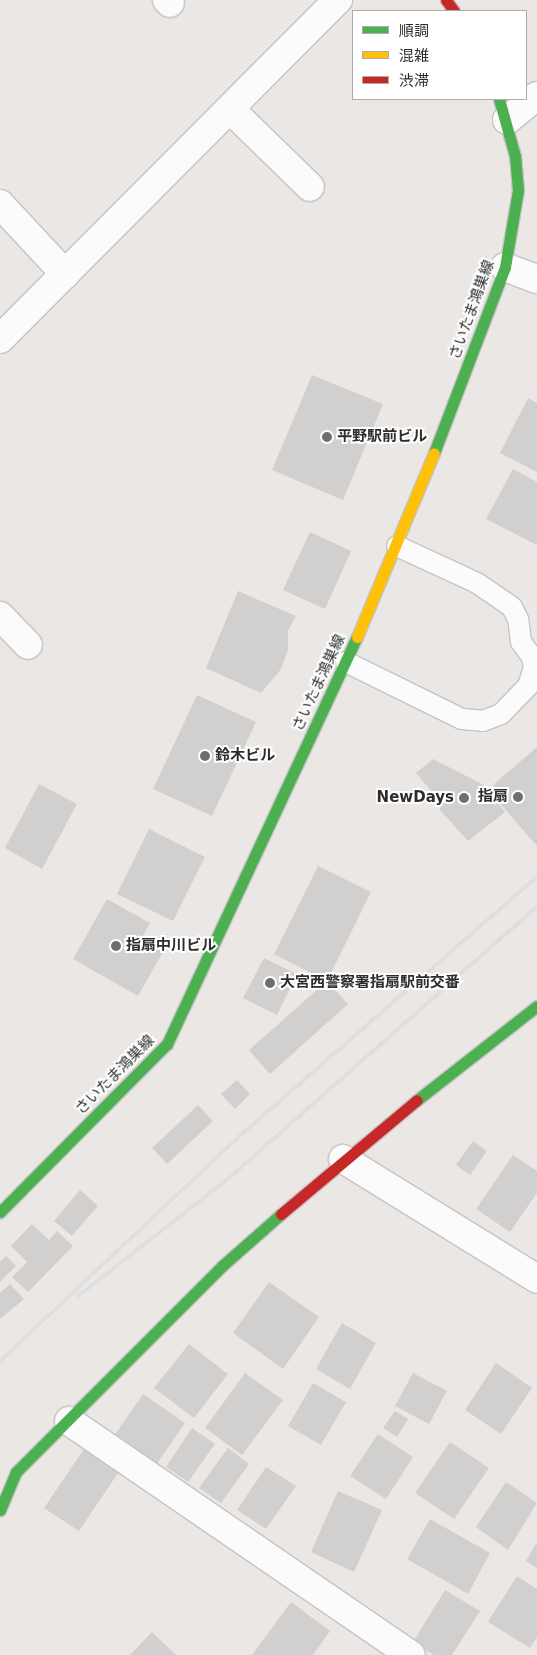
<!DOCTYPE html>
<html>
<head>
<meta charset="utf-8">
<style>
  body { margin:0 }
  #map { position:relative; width:537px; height:1655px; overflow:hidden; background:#eae7e5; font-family:"DejaVu Sans","Noto Sans JP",sans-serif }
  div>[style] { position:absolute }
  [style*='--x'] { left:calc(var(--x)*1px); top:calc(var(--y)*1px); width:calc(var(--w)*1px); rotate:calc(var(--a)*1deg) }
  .building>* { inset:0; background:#d2d0ce }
  .roads { filter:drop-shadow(1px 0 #c5c4c5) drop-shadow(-1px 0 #c5c4c5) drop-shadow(0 1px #c5c4c5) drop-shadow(0 -1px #c5c4c5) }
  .lane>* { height:20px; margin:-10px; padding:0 10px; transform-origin:10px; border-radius:10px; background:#fcfbfb }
  .street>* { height:28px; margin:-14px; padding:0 14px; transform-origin:14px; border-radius:14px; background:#fcfbfb }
  .fast>* { height:11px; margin:-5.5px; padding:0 5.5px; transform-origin:5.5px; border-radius:5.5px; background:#4caf50 }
  .slow>* { height:11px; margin:-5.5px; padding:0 5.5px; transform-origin:5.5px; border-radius:5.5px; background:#ffc107 }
  .jam>* { height:11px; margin:-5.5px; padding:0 5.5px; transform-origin:5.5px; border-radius:5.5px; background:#c62828 }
  .rail>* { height:4px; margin:-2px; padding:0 2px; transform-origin:2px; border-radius:2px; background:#dfdfe0 }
  .dots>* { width:14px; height:14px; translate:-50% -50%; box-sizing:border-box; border:2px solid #fff; border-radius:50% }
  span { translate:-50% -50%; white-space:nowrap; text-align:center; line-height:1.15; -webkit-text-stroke:4px #fff; paint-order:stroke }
  .street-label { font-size:15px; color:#2d2d2d }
  .poi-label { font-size:15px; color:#2d2d2d; font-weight:700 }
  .left { translate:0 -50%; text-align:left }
  .right { translate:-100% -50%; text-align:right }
  .legend { position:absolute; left:352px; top:10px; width:175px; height:90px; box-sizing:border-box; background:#fff; border:1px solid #ababab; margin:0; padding:6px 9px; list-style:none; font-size:15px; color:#2d2d2d }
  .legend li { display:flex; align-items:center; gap:10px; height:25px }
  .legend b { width:25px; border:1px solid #ababab }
</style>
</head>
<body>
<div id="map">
  <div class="building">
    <div style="clip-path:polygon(312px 375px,383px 404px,343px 500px,272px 470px)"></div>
    <div style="clip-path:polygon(528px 398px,537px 403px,537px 472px,500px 453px)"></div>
    <div style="clip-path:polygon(513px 469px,537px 482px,537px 545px,486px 519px)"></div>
    <div style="clip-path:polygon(310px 532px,351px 551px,325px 609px,283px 590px)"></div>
    <div style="clip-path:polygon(238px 591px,296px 616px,288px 631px,288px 650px,281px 669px,261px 693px,206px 668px)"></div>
    <div style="clip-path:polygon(197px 695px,256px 722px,212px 816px,153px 789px)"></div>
    <div style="clip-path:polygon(537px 747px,537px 846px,496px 799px,501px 794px,493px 785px)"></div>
    <div style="clip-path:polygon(433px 759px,482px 784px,505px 812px,468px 841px,439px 809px,443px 805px,416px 773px)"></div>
    <div style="clip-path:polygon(39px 784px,77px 804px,42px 869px,5px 848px)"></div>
    <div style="clip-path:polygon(149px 829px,205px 857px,173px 921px,117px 894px)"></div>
    <div style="clip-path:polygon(318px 866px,371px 892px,327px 981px,274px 954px)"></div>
    <div style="clip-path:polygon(107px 899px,150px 923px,141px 939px,163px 952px,138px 996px,73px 959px)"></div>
    <div style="clip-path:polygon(264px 958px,297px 974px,277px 1015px,243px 998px)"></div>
    <div style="clip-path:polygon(327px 981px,348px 1004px,270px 1074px,249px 1050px)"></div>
    <div style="clip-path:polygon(237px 1080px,250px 1094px,235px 1109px,221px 1094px)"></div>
    <div style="clip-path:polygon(198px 1105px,213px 1121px,167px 1164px,152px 1148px)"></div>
    <div style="clip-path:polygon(473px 1141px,487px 1151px,470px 1175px,456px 1165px)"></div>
    <div style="clip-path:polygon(513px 1155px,537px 1171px,537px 1193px,510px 1232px,476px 1209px)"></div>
    <div style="clip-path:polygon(80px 1190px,98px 1206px,72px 1236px,54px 1221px)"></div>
    <div style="clip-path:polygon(32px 1224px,49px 1240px,57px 1231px,73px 1246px,28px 1292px,12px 1277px,27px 1262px,11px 1246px)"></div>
    <div style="clip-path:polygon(6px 1256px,16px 1266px,0 1282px,0 1262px)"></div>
    <div style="clip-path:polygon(269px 1282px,319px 1317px,283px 1369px,233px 1333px)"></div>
    <div style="clip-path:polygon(10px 1284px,24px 1299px,0 1319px,0 1293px)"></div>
    <div style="clip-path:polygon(342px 1323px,376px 1343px,350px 1389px,316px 1369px)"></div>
    <div style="clip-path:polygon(189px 1344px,228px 1374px,194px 1418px,154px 1388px)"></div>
    <div style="clip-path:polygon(496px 1363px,532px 1388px,501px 1434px,465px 1410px)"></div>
    <div style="clip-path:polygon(245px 1373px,283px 1400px,242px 1455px,205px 1428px)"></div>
    <div style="clip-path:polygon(413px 1373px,447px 1391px,429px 1424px,395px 1406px)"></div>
    <div style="clip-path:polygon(313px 1383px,346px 1402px,321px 1445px,288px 1426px)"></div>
    <div style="clip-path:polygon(143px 1394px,185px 1423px,156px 1465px,114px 1436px)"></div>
    <div style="clip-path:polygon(395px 1411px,408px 1419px,397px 1437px,383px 1428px)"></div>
    <div style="clip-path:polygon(192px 1428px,215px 1444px,188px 1482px,166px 1467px)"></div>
    <div style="clip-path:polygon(378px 1434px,413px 1457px,386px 1499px,350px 1476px)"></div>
    <div style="clip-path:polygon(450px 1442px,489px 1468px,454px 1519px,415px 1493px)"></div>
    <div style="clip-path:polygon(228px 1448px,249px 1464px,221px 1503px,199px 1488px)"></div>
    <div style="clip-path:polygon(84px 1449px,118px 1473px,79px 1531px,44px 1508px)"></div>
    <div style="clip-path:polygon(266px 1467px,296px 1486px,266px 1529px,237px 1510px)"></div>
    <div style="clip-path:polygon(506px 1482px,537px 1503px,508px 1550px,476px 1527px)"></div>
    <div style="clip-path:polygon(338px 1491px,382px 1510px,354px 1572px,311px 1552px)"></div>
    <div style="clip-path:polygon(430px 1519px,490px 1553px,468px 1594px,407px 1559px)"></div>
    <div style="clip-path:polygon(537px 1542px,537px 1568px,526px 1561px)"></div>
    <div style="clip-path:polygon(517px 1576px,537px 1589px,537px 1637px,530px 1648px,488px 1622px)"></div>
    <div style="clip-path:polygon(445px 1590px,480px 1611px,452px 1655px,434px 1655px,413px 1642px)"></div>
    <div style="clip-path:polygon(291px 1602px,330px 1631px,313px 1655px,252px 1655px)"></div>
    <div style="clip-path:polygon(152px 1632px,176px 1655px,130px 1655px)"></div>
  </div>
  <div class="roads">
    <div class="lane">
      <div style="--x:346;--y:662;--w:129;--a:26.2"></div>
      <div style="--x:462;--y:719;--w:21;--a:5"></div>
      <div style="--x:483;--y:721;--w:19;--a:-21"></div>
      <div style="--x:501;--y:714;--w:39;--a:-46"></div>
      <div style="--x:528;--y:686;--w:19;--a:-72"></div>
      <div style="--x:534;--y:668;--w:11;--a:-100"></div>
      <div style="--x:532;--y:657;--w:19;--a:-126"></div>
      <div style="--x:521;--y:642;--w:23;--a:-97"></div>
      <div style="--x:518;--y:619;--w:13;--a:-117"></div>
      <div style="--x:512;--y:607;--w:42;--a:-145.6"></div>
      <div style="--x:477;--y:583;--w:88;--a:-155.2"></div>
    </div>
    <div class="street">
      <div style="--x:167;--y:0;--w:4;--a:45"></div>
      <div style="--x:231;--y:110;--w:110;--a:44.3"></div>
      <div style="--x:507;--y:120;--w:38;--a:-39"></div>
      <div style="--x:0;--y:204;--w:96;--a:47.1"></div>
      <div style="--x:505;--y:267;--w:34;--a:21"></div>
      <div style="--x:0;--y:339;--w:479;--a:-45.1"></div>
      <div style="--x:0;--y:616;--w:40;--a:46"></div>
      <div style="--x:343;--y:1159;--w:228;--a:31.7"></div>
      <div style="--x:69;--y:1421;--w:414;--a:34.4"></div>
    </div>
    <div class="fast">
      <div style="--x:434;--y:453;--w:199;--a:-69.1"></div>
      <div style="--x:505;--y:267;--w:78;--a:-80.4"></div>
      <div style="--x:518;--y:190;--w:34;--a:-95"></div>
      <div style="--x:515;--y:156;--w:59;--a:-105.7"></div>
      <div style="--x:417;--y:1100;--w:152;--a:-38.1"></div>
      <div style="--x:0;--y:1212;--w:237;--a:-45.2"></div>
      <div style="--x:167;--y:1044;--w:449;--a:-65"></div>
      <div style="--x:0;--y:1510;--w:41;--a:-67.2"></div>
      <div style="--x:16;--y:1472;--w:291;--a:-45"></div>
      <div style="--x:222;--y:1266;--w:79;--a:-41.4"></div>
    </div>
    <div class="slow">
      <div style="--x:357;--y:637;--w:199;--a:-67.3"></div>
    </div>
    <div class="jam">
      <div style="--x:446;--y:0;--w:14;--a:54"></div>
      <div style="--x:281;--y:1214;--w:177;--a:-40"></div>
    </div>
  </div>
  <div class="rail">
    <div style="--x:78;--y:1296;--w:192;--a:-38"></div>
    <div style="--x:229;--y:1178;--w:411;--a:-41.4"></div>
    <div style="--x:0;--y:1361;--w:332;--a:-43.2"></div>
    <div style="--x:242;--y:1134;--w:391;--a:-41.1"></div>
  </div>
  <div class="dots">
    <div style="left:327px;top:437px;background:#6f6e6d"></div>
    <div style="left:205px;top:756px;background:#6f6e6d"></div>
    <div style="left:518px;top:797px;background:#6f6e6d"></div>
    <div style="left:464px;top:798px;background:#6f6e6d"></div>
    <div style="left:116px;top:946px;background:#6f6e6d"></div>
    <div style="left:270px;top:983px;background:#6f6e6d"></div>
  </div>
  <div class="street-label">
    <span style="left:472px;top:310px;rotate:-70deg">さいたま鴻巣線</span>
    <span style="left:319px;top:683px;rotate:-65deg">さいたま鴻巣線</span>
    <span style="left:115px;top:1075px;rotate:-45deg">さいたま鴻巣線</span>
  </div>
  <div class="poi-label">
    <span class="left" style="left:337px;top:437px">平野駅前ビル</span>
    <span class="left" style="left:215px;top:756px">鈴木ビル</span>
    <span class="right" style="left:508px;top:797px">指扇</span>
    <span class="right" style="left:454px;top:798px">NewDays</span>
    <span class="left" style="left:126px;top:946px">指扇中川ビル</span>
    <span class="left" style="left:280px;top:983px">大宮西警察署指扇駅前交番</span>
  </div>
  <ul class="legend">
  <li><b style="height:6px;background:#4caf50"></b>順調</li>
  <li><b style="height:6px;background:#ffc107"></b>混雑</li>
  <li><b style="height:6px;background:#c62828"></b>渋滞</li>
  </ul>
</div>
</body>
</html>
